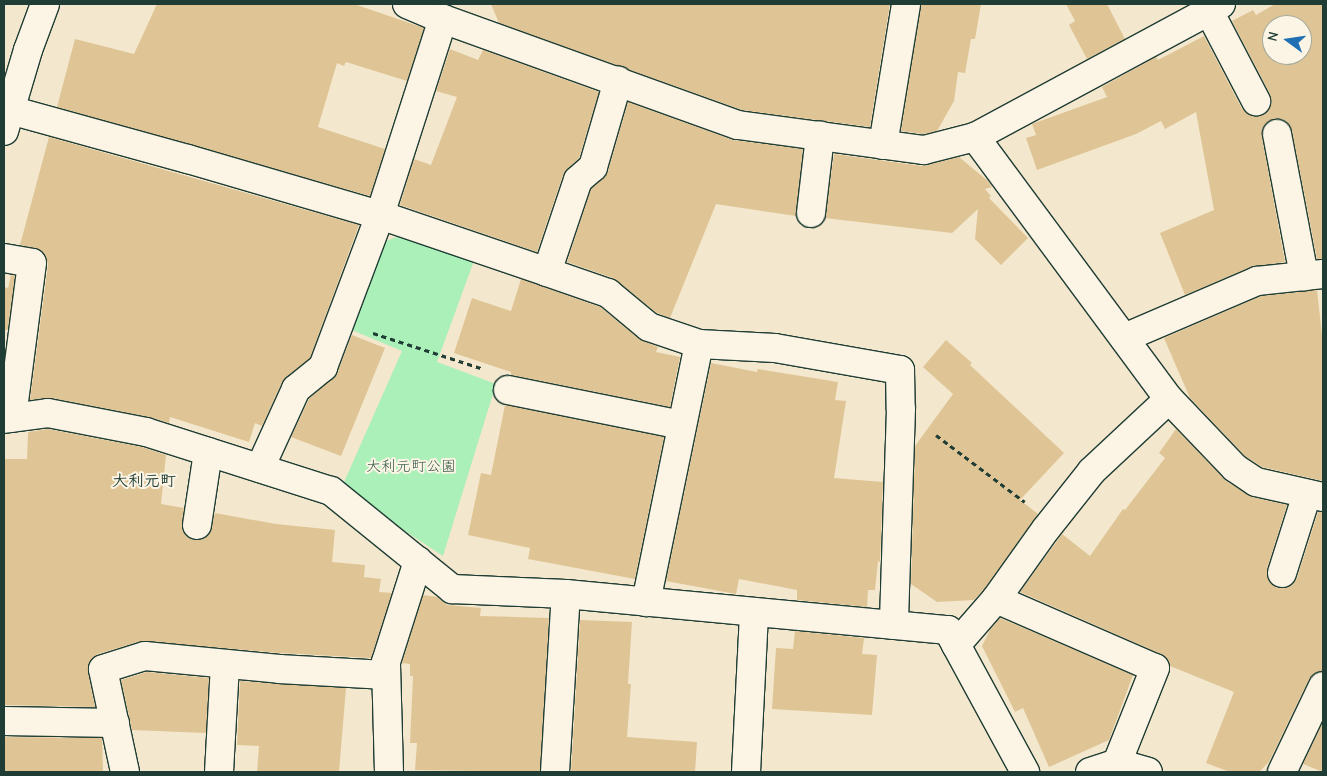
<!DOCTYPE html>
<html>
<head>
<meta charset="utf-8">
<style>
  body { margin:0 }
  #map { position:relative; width:1327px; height:776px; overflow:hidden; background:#f3e7cd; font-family:"Comic Neue","Klee One",sans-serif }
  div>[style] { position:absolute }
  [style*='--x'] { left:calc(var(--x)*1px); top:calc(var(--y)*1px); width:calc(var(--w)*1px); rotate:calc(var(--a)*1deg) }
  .green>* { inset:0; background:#abefb9 }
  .building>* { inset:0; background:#dfc595 }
  .path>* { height:3px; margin-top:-1.5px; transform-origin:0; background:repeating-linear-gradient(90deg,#1f3d34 0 5px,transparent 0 9px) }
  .roads { filter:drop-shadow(1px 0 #1f3d34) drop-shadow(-1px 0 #1f3d34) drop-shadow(0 1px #1f3d34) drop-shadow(0 -1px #1f3d34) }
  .minor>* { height:28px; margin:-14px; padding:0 14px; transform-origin:14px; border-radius:14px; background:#fcf5e5 }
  span { translate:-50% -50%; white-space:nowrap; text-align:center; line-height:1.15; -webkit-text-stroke:4px #fcf5e5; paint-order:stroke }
  .park-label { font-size:15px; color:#345848 }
  .neighbourhood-label { font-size:16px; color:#1f3d34; font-weight:700 }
  .frame { position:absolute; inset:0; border:5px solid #1f3d34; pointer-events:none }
  .north { position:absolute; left:1262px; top:15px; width:50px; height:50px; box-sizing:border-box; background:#fcf5e5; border:1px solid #a4ab9e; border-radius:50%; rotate:284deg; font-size:14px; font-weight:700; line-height:20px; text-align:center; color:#1f3d34 }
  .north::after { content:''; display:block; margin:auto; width:18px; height:22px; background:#1f6fb2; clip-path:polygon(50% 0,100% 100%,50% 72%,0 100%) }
</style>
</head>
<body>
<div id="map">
  <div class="green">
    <div style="clip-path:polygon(406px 233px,475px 258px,437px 362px,496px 384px,443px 556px,341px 489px,402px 351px,347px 328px,379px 244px)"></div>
  </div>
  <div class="building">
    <div style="clip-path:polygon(157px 4px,354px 4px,424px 28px,407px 81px,346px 62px,344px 66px,337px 63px,318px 127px,385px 149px,370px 196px,57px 107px,75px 39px,134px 54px)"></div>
    <div style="clip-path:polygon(491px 4px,890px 4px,870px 127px,742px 110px,499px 23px)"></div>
    <div style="clip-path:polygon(921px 4px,981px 4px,975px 39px,971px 39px,965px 73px,958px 72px,954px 101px,937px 131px,923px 134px,901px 131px)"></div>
    <div style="clip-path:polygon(1066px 4px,1107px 4px,1125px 39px,1087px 59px,1069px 25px,1075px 21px)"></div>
    <div style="clip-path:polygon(evenodd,1275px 4px,1323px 4px,1323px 259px,1317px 259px,1292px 131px,1288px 123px,1283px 119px,1274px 119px,1266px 123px,1262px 128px,1262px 137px,1285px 262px,1251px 267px,1185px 295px,1160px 233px,1214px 210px,1196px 112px,1165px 129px,1161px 121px,1136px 134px,1037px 170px,1026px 138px,1036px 135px,1032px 124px,1107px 97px,1102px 87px,1156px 57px,1158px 60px,1204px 36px,1242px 109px,1248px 114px,1255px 117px,1264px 115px,1269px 109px,1272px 102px,1270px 94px,1232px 21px,1253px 10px,1256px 15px,1275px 4px,1272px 25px,1302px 25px,1302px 55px,1272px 55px,1272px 25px)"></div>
    <div style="clip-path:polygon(450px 49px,478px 60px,483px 50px,599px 92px,579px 158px,563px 175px,537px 252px,400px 205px,414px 159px,431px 165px,457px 97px,436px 91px)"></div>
    <div style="clip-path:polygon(628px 102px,733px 140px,803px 149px,796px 216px,716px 204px,670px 318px,657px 313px,613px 278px,567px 262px,591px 189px,608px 171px)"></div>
    <div style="clip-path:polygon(49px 137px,359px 225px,310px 358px,282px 382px,262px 426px,255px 423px,249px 442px,170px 417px,169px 423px,149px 417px,51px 398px,30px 400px,48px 265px,46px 257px,41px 251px,20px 245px)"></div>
    <div style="clip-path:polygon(834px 154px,922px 166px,959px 157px,988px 181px,992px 187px,985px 189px,991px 196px,989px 198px,1028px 238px,1001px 265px,975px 239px,978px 209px,952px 233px,825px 218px)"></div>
    <div style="clip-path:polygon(11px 275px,15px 276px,8px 330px,4px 330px,4px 287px,8px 288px)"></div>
    <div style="clip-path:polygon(521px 279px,600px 307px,639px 339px,658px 347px,656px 352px,680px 357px,670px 407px,511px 375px,511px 372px,454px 353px,472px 298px,511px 311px)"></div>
    <div style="clip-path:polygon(1317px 290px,1323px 344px,1323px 481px,1262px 467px,1245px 456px,1190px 398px,1164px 338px,1261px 296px)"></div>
    <div style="clip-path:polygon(352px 335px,385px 348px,341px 456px,291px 437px,309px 399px,337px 373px)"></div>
    <div style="clip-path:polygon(946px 340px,972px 363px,970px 365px,1064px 453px,1020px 500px,1038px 514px,984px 589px,974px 600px,937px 602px,911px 584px,915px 446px,953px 394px,923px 367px)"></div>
    <div style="clip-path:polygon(711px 363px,757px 372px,758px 369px,838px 382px,835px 400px,846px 401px,834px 478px,883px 482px,880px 562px,878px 561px,875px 590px,868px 590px,867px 607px,797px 600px,797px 590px,739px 579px,736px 594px,666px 581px)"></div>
    <div style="clip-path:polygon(505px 405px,664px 437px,635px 579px,528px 559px,530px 548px,468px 535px,481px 473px,491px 475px)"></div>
    <div style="clip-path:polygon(48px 429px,142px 447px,166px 455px,161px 504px,184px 508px,182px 530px,187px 537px,194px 540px,203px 539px,209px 534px,215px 513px,276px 524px,335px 530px,332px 562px,365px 565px,364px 577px,381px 579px,379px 592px,392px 593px,371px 658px,280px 653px,141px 641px,98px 654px,92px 658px,88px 672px,95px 707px,4px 705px,4px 459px,27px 459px,28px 432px)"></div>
    <div style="clip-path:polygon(1176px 429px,1226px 481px,1252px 497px,1287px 505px,1267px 569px,1267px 576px,1270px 583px,1277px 588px,1286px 588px,1293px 584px,1297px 578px,1318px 512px,1323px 512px,1323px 671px,1315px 673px,1309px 679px,1269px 762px,1259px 772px,1230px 772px,1206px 763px,1234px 692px,1170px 666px,1167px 658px,1161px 654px,1020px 592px,1062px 534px,1090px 556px,1123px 509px,1125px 510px,1165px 458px,1159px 453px)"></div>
    <div style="clip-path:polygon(423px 595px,437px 597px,447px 605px,481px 608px,480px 616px,549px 618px,540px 772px,415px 770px,417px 743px,410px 743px,413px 676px,410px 676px,410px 664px,402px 663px)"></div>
    <div style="clip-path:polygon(1000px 618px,1133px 675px,1109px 740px,1049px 767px,1023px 708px,1015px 712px,982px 646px,990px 630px)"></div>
    <div style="clip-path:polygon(580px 620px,632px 622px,628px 684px,631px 684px,627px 737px,697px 742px,695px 772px,571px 772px)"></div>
    <div style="clip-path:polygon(795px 631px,864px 638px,862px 654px,877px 655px,872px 715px,772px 709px,776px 648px,793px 649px)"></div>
    <div style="clip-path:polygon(147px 672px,209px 678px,206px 733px,132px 730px,121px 680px)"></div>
    <div style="clip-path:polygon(240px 681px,346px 688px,339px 772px,257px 772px,259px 746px,237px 745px)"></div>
    <div style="clip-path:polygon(1323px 722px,1323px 772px,1303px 764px)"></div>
    <div style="clip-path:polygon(4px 737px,102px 738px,103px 772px,4px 772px)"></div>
  </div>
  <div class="path">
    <div style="--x:373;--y:333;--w:114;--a:18"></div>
    <div style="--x:936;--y:435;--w:111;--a:37"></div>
  </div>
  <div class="roads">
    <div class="minor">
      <div style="--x:407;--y:4;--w:39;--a:23"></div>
      <div style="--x:443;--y:19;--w:313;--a:19.8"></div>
      <div style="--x:738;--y:125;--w:188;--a:7.7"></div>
      <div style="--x:924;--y:150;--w:53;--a:-14.3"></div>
      <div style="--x:975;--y:137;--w:266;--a:-28.3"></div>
      <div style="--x:1209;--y:11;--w:8;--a:-120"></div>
      <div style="--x:1221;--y:4;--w:14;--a:150"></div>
      <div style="--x:1209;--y:11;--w:102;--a:62.4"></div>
      <div style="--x:10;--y:110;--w:185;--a:15.4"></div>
      <div style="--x:188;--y:159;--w:200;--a:16.3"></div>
      <div style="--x:380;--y:215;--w:176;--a:18.8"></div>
      <div style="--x:547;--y:272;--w:65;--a:19"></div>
      <div style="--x:608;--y:293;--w:53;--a:39.7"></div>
      <div style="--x:649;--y:327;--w:53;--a:18.8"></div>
      <div style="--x:699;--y:344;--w:76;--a:3"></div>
      <div style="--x:775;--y:348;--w:127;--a:10"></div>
      <div style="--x:900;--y:370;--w:39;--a:89"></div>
      <div style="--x:901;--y:409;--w:216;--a:91.9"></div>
      <div style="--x:4;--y:131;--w:84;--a:-73.5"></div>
      <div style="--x:28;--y:50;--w:49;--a:-69.7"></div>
      <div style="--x:1277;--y:134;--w:145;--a:79.2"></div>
      <div style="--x:975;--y:137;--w:326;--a:53.5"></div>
      <div style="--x:1169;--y:399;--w:95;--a:46.3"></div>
      <div style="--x:1235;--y:468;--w:25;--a:34"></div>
      <div style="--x:1256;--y:482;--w:69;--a:12.6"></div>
      <div style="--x:883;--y:145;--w:143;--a:-80.7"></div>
      <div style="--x:811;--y:213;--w:78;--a:-83.3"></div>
      <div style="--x:4;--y:258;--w:28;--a:10"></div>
      <div style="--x:32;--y:263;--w:156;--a:97.4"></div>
      <div style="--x:547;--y:272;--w:97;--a:-71.4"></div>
      <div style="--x:578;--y:180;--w:20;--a:-41"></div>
      <div style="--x:593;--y:167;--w:90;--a:-73.8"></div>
      <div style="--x:1124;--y:338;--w:145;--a:-23.2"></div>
      <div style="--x:1257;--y:281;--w:66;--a:-6.1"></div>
      <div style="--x:508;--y:390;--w:177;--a:11.4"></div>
      <div style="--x:4;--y:419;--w:44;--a:-7.8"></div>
      <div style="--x:48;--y:413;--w:100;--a:11"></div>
      <div style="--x:146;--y:432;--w:194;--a:17.7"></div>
      <div style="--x:331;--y:491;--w:156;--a:39"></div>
      <div style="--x:452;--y:589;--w:114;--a:2.5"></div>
      <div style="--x:566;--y:594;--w:384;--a:5.4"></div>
      <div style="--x:948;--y:630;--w:162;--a:61.5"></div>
      <div style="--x:260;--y:468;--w:87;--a:-65.5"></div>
      <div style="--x:296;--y:389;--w:35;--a:-39"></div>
      <div style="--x:323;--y:367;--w:162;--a:-69.4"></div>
      <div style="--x:380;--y:215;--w:206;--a:-72.2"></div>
      <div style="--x:197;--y:525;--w:74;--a:-81.4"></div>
      <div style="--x:1282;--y:573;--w:83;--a:-72.4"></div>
      <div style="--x:996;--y:599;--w:173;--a:23.5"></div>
      <div style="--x:1155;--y:668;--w:102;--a:111.8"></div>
      <div style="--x:1117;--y:763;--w:32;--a:16"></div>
      <div style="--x:646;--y:602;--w:263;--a:-78.4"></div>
      <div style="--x:956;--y:645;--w:61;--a:-49"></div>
      <div style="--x:996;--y:599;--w:86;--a:-54.5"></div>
      <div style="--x:1046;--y:529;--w:74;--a:-51.6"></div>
      <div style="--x:1092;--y:471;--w:105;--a:-43.1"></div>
      <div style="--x:4;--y:721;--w:111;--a:1"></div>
      <div style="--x:125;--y:772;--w:105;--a:-102.1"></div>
      <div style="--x:103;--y:669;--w:44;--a:-17.2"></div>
      <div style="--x:145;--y:656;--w:135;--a:5.5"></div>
      <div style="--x:279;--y:669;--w:107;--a:3.2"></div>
      <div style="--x:219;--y:772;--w:108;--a:-86.8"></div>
      <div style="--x:389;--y:772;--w:110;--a:-91.6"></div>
      <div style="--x:386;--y:662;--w:106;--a:-72.4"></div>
      <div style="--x:555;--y:772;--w:178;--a:-86.5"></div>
      <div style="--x:746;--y:772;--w:160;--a:-87.1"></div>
      <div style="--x:1090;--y:772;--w:28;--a:-18"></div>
      <div style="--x:1282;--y:772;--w:95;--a:-64.5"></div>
    </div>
  </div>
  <div class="park-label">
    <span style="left:411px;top:467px">大利元町公園</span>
  </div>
  <div class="neighbourhood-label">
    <span style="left:144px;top:481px">大利元町</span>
  </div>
  <div class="frame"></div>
  <div class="north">N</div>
</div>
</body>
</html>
